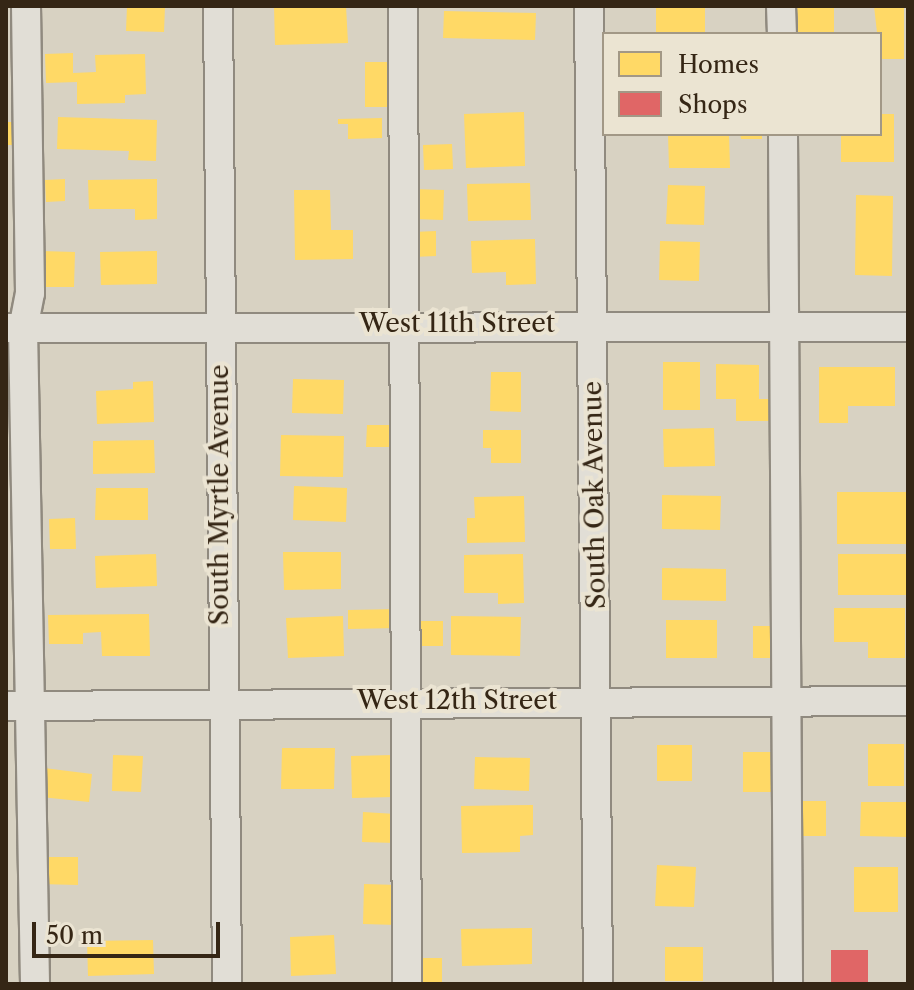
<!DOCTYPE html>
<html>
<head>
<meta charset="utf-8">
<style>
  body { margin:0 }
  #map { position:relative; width:914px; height:990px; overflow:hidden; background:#d8d2c2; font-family:"Libre Caslon Text",serif }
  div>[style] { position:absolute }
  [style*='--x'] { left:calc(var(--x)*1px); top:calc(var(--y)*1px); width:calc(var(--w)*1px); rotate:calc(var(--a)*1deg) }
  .homes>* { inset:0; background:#ffd966 }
  .shops>* { inset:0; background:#e06666 }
  .roads { filter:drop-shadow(2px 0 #908a7f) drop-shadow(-2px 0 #908a7f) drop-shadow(0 2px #908a7f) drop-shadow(0 -2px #908a7f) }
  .minor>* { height:28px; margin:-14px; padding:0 14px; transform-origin:14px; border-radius:14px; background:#e1ded6 }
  span { translate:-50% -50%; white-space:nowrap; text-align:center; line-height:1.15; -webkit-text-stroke:8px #ebe4d2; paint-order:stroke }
  .street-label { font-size:26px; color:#352615 }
  .frame { position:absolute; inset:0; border:8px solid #352615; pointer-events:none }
  .legend { position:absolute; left:602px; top:32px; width:280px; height:104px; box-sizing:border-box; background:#ebe4d2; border:2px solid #a29886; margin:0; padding:10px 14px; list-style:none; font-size:24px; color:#352615 }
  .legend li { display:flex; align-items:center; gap:16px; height:40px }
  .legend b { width:40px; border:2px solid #a29886 }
  .scale { position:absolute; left:32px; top:922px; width:188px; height:36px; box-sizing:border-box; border:4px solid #352615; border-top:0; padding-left:10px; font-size:24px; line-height:28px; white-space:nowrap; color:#352615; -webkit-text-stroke:6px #ebe4d2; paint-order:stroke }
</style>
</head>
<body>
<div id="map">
  <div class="homes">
    <div style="clip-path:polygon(127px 6px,165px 6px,164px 32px,126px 31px)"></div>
    <div style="clip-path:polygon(274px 6px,346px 6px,348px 43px,275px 45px)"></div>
    <div style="clip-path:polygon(656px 6px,705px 6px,705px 34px,656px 34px)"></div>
    <div style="clip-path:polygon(797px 6px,834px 6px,834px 34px,798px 34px)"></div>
    <div style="clip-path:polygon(874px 6px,904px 6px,904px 59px,880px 59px)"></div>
    <div style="clip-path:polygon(444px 11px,536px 13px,535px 40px,443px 38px)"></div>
    <div style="clip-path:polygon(73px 53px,73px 73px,96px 72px,95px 55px,145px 54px,146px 94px,125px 95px,125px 103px,77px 104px,77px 82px,46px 83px,45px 54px)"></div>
    <div style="clip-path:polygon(365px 62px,391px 62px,390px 107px,365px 107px)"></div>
    <div style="clip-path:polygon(524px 112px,525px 166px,466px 168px,464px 114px)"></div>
    <div style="clip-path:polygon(880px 114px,894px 114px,894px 162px,841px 162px,841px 134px,880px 134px)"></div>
    <div style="clip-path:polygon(58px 117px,157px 120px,156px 161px,128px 160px,129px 151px,57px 149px)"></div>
    <div style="clip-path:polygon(382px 118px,382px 138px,348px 139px,348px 124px,338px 124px,338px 119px)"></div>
    <div style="clip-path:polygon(6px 122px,12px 122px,12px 145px,6px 145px)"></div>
    <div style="clip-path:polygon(668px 134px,729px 134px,730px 168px,669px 168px)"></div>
    <div style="clip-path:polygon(740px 134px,762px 134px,762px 139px,741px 139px)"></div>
    <div style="clip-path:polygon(452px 144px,453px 169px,424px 170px,423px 145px)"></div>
    <div style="clip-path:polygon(65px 179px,65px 201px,46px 202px,45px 180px)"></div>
    <div style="clip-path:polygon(157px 179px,157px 219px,135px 220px,135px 209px,89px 209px,88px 180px)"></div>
    <div style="clip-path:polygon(530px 183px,531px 220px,468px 221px,467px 184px)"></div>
    <div style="clip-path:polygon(668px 185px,705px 186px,704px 225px,666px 224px)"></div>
    <div style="clip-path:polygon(414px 189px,444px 190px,443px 220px,414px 219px)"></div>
    <div style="clip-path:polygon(294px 190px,330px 190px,331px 230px,353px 230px,353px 259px,295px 260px)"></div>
    <div style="clip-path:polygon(856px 195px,893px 196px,892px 276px,855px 275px)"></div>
    <div style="clip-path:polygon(436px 231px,436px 256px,413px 257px,413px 232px)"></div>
    <div style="clip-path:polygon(535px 239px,536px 284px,506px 285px,506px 272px,472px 273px,471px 241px)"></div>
    <div style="clip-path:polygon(660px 241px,700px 242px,699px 281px,659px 280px)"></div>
    <div style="clip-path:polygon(41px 251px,75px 252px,74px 287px,41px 287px)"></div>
    <div style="clip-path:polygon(157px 251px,157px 284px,101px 285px,100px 252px)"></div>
    <div style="clip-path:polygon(663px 362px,700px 362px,700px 410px,663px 410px)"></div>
    <div style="clip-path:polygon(716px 364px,759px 365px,759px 399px,775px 399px,774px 421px,736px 421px,736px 399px,716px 399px)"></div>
    <div style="clip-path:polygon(819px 367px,895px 367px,895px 406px,848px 406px,848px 423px,819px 423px)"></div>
    <div style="clip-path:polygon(6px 369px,20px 370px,20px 401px,6px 401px)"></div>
    <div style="clip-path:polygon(491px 372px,521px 372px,521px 412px,490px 411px)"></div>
    <div style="clip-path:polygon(293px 379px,344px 380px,343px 414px,292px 413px)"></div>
    <div style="clip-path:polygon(153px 381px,154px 422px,97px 424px,96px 391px,133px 389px,133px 382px)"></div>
    <div style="clip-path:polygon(367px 425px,390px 425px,389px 447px,366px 447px)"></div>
    <div style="clip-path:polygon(714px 428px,715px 466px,664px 467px,663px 429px)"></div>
    <div style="clip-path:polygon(483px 430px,521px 430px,521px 463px,491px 463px,491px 448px,483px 448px)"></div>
    <div style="clip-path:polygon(281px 435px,344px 436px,343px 477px,280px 476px)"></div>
    <div style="clip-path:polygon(154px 440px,155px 473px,93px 474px,93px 441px)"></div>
    <div style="clip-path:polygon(294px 486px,347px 488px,346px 522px,293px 520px)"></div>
    <div style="clip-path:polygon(96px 488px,148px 488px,148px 520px,95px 520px)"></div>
    <div style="clip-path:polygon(837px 492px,907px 492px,907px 544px,837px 544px)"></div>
    <div style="clip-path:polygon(662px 495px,721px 496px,720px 530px,662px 529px)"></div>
    <div style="clip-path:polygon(524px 496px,525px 542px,467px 543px,467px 518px,475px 518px,474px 497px)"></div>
    <div style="clip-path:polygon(75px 518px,76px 549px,50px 549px,49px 519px)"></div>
    <div style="clip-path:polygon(283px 552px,341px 552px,341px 589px,284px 590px)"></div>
    <div style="clip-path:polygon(156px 554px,157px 586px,96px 588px,95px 556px)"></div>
    <div style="clip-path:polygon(523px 554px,524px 603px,498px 604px,498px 593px,464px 593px,464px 555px)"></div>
    <div style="clip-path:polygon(838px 554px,906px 554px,906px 595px,838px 595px)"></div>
    <div style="clip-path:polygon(662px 568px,726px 569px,726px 601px,662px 600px)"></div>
    <div style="clip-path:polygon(834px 608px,905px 608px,905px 658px,868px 658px,868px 642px,834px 642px)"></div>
    <div style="clip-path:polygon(398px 609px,398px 628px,348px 629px,348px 610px)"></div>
    <div style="clip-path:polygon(149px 614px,150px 656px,102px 656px,101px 632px,83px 633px,83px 644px,49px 644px,48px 615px)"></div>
    <div style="clip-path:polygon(343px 616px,344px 656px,288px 658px,286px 618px)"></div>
    <div style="clip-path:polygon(451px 616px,521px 617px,520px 656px,451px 655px)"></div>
    <div style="clip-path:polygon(666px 620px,717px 620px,717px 658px,666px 658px)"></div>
    <div style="clip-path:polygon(417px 621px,443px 621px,443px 646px,417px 646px)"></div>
    <div style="clip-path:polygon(753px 626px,775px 626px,775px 658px,753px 658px)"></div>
    <div style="clip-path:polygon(868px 744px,904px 744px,904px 786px,868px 786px)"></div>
    <div style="clip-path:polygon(657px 745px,692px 745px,692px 781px,657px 781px)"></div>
    <div style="clip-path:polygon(282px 748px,335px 748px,334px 789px,281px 789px)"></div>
    <div style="clip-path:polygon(743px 752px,776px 752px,776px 792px,743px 792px)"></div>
    <div style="clip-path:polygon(113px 755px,143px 756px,141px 792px,112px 791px)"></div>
    <div style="clip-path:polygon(393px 755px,394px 797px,352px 798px,351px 756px)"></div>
    <div style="clip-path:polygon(475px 757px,530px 758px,529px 791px,474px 789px)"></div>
    <div style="clip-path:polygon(44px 768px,92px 774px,89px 802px,41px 797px)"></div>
    <div style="clip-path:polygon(799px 801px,826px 801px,826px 836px,799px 836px)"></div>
    <div style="clip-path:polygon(861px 802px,908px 802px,908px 837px,860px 836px)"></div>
    <div style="clip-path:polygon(533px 805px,533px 835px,520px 836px,520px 852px,462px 853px,461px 806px)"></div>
    <div style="clip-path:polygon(363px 812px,396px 814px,395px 843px,362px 842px)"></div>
    <div style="clip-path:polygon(40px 857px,78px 857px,78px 885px,39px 884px)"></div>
    <div style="clip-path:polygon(657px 865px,696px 867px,694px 907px,655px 906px)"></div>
    <div style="clip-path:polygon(854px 867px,898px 867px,898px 912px,854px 912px)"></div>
    <div style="clip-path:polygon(364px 884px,398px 885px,397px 925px,363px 924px)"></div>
    <div style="clip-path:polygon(532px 928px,532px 964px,462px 966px,461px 929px)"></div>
    <div style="clip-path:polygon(334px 935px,336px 974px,291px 976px,290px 937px)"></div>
    <div style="clip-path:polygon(153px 940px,154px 974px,88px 976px,87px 941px)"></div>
    <div style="clip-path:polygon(665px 947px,703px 947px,703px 981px,665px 981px)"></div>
    <div style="clip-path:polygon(418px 958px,442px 958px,442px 984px,417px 984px)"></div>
  </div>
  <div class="shops">
    <div style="clip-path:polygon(831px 950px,868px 950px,868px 984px,831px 984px)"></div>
  </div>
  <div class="roads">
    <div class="minor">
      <div style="--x:26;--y:6;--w:287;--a:89.2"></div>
      <div style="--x:30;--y:293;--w:36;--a:101"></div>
      <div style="--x:23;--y:328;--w:656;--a:88.95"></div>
      <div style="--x:218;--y:6;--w:978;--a:89.47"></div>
      <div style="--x:403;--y:6;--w:978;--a:89.77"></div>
      <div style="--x:589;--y:6;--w:978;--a:89.47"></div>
      <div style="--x:781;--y:6;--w:28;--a:88"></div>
      <div style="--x:783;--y:134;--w:850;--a:89.66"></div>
      <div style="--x:7;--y:328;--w:901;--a:-0.06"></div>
      <div style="--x:6;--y:706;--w:902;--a:-0.32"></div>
    </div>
  </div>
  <div class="street-label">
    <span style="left:457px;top:324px">West 11th Street</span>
    <span style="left:220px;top:495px;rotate:-90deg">South Myrtle Avenue</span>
    <span style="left:595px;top:495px;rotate:-91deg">South Oak Avenue</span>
    <span style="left:457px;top:701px">West 12th Street</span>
  </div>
  <div class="frame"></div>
  <ul class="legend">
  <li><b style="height:22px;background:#ffd966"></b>Homes</li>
  <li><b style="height:22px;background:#e06666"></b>Shops</li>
  </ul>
  <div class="scale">50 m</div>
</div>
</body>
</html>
